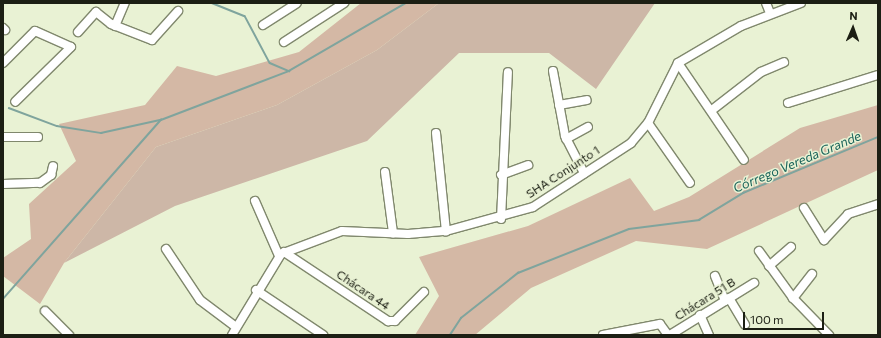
<!DOCTYPE html>
<html>
<head>
<meta charset="utf-8">
<style>
  body { margin:0 }
  #map { position:relative; width:881px; height:338px; overflow:hidden; background:#e9f2d4; font-family:Commissioner,sans-serif }
  div>[style] { position:absolute }
  [style*='--x'] { left:calc(var(--x)*1px); top:calc(var(--y)*1px); width:calc(var(--w)*1px); rotate:calc(var(--a)*1deg) }
  .green>* { inset:0; background:#cdb7a7 }
  .forest>* { inset:0; background:#d4b8a5 }
  .stream>* { height:1.5px; margin:-0.75px; padding:0 0.75px; transform-origin:0.75px; border-radius:0.75px; background:#7fa49d }
  .roads { filter:drop-shadow(1px 0 #80886d) drop-shadow(-1px 0 #80886d) drop-shadow(0 1px #80886d) drop-shadow(0 -1px #80886d) }
  .minor>* { height:8px; margin:-4px; padding:0 4px; transform-origin:4px; border-radius:4px; background:#fff }
  span { translate:-50% -50%; white-space:nowrap; text-align:center; line-height:1.15; -webkit-text-stroke:3px #e9f2d4; paint-order:stroke }
  .street-label { font-size:12px; color:#1c1f14 }
  .water-label { font-size:13px; color:#1c645b; font-style:italic }
  .frame { position:absolute; inset:0; border:4px solid #1c1f14; pointer-events:none }
  .north { position:absolute; left:833px; top:8px; width:40px; height:40px; -webkit-text-stroke:3px #e9f2d4; paint-order:stroke; rotate:2deg; font-size:11px; font-weight:700; line-height:16px; text-align:center; color:#1c1f14 }
  .north::after { content:''; display:block; margin:auto; width:14px; height:18px; background:#1c1f14; clip-path:polygon(50% 0,100% 100%,50% 72%,0 100%) }
  .scale { position:absolute; left:743px; top:312px; width:81px; height:18px; box-sizing:border-box; border:2px solid #1c1f14; border-top:0; padding-left:5px; font-size:12px; line-height:14px; white-space:nowrap; color:#1c1f14; -webkit-text-stroke:3px #e9f2d4; paint-order:stroke }
</style>
</head>
<body>
<div id="map">
  <div class="green">
    <div style="clip-path:polygon(439px 3px,655px 3px,596px 89px,549px 53px,459px 53px,367px 141px,175px 206px,64px 263px,156px 147px,277px 105px,377px 50px)"></div>
  </div>
  <div class="forest">
    <div style="clip-path:polygon(361px 3px,439px 3px,377px 50px,277px 105px,156px 147px,64px 263px,40px 304px,3px 276px,3px 258px,31px 239px,29px 204px,76px 161px,59px 124px,145px 105px,177px 66px,216px 76px,299px 52px)"></div>
    <div style="clip-path:polygon(878px 105px,878px 170px,707px 249px,636px 241px,531px 288px,475px 335px,415px 335px,439px 296px,419px 257px,528px 226px,630px 178px,654px 211px,689px 197px,800px 128px)"></div>
  </div>
  <div class="stream">
    <div style="--x:212;--y:3;--w:35;--a:22"></div>
    <div style="--x:245;--y:16;--w:53;--a:62"></div>
    <div style="--x:270;--y:63;--w:21;--a:23"></div>
    <div style="--x:9;--y:108;--w:51;--a:20.6"></div>
    <div style="--x:57;--y:126;--w:45;--a:9"></div>
    <div style="--x:101;--y:133;--w:60;--a:-12.4"></div>
    <div style="--x:3;--y:299;--w:239;--a:-48.6"></div>
    <div style="--x:161;--y:120;--w:137;--a:-20.9"></div>
    <div style="--x:289;--y:71;--w:135;--a:-30.2"></div>
    <div style="--x:450;--y:335;--w:20;--a:-57"></div>
    <div style="--x:461;--y:318;--w:73;--a:-38.3"></div>
    <div style="--x:518;--y:273;--w:119;--a:-21.6"></div>
    <div style="--x:629;--y:229;--w:71;--a:-7.3"></div>
    <div style="--x:699;--y:220;--w:52;--a:-31.5"></div>
    <div style="--x:743;--y:193;--w:146;--a:-22.5"></div>
  </div>
  <div class="roads">
    <div class="minor">
      <div style="--x:766;--y:3;--w:11;--a:68"></div>
      <div style="--x:263;--y:25;--w:40;--a:-32.9"></div>
      <div style="--x:115;--y:26;--w:25;--a:-67"></div>
      <div style="--x:3;--y:28;--w:3;--a:45"></div>
      <div style="--x:78;--y:32;--w:27;--a:-48"></div>
      <div style="--x:96;--y:12;--w:19;--a:39"></div>
      <div style="--x:111;--y:24;--w:44;--a:21.3"></div>
      <div style="--x:152;--y:40;--w:39;--a:-48"></div>
      <div style="--x:284;--y:42;--w:72;--a:-33"></div>
      <div style="--x:3;--y:63;--w:45;--a:-45"></div>
      <div style="--x:35;--y:31;--w:39;--a:24"></div>
      <div style="--x:71;--y:47;--w:78;--a:135.5"></div>
      <div style="--x:678;--y:63;--w:117;--a:55.8"></div>
      <div style="--x:553;--y:71;--w:66;--a:79.5"></div>
      <div style="--x:565;--y:136;--w:42;--a:62.8"></div>
      <div style="--x:788;--y:103;--w:94;--a:-17.3"></div>
      <div style="--x:559;--y:105;--w:28;--a:-10"></div>
      <div style="--x:712;--y:110;--w:62;--a:-37.8"></div>
      <div style="--x:761;--y:72;--w:25;--a:-23"></div>
      <div style="--x:648;--y:123;--w:73;--a:55"></div>
      <div style="--x:436;--y:133;--w:99;--a:84.2"></div>
      <div style="--x:3;--y:137;--w:35;--a:0"></div>
      <div style="--x:566;--y:139;--w:25;--a:-29"></div>
      <div style="--x:385;--y:172;--w:62;--a:82.5"></div>
      <div style="--x:501;--y:175;--w:29;--a:-20"></div>
      <div style="--x:3;--y:184;--w:37;--a:-2"></div>
      <div style="--x:40;--y:183;--w:14;--a:-36"></div>
      <div style="--x:51;--y:175;--w:9;--a:-77"></div>
      <div style="--x:255;--y:201;--w:60;--a:66.4"></div>
      <div style="--x:804;--y:208;--w:38;--a:58"></div>
      <div style="--x:824;--y:240;--w:35;--a:-47"></div>
      <div style="--x:848;--y:214;--w:32;--a:-18"></div>
      <div style="--x:501;--y:219;--w:147;--a:-87.3"></div>
      <div style="--x:166;--y:249;--w:61;--a:56.3"></div>
      <div style="--x:200;--y:300;--w:45;--a:36.9"></div>
      <div style="--x:759;--y:251;--w:58;--a:54.1"></div>
      <div style="--x:284;--y:252;--w:125;--a:33.6"></div>
      <div style="--x:388;--y:321;--w:7;--a:0"></div>
      <div style="--x:395;--y:321;--w:41;--a:-45"></div>
      <div style="--x:769;--y:266;--w:29;--a:-41"></div>
      <div style="--x:812;--y:274;--w:31;--a:128"></div>
      <div style="--x:793;--y:298;--w:52;--a:45.8"></div>
      <div style="--x:715;--y:276;--w:27;--a:68"></div>
      <div style="--x:256;--y:290;--w:81;--a:33.9"></div>
      <div style="--x:729;--y:298;--w:31;--a:59"></div>
      <div style="--x:45;--y:311;--w:34;--a:45"></div>
      <div style="--x:700;--y:315;--w:22;--a:66"></div>
      <div style="--x:232;--y:335;--w:95;--a:-58.8"></div>
      <div style="--x:281;--y:254;--w:65;--a:-20.7"></div>
      <div style="--x:342;--y:231;--w:66;--a:2.6"></div>
      <div style="--x:408;--y:234;--w:38;--a:-5"></div>
      <div style="--x:446;--y:231;--w:90;--a:-15.4"></div>
      <div style="--x:533;--y:207;--w:117;--a:-33.1"></div>
      <div style="--x:631;--y:143;--w:26;--a:-50"></div>
      <div style="--x:648;--y:123;--w:67;--a:-63.4"></div>
      <div style="--x:678;--y:63;--w:73;--a:-30.4"></div>
      <div style="--x:741;--y:26;--w:64;--a:-21"></div>
      <div style="--x:603;--y:335;--w:58;--a:-10.9"></div>
      <div style="--x:660;--y:324;--w:14;--a:54"></div>
      <div style="--x:670;--y:335;--w:99;--a:-31.8"></div>
    </div>
  </div>
  <div class="street-label">
    <span style="left:563px;top:172px;rotate:-33deg">SHA Conjunto 1</span>
    <span style="left:363px;top:290px;rotate:34deg">Chácara 44</span>
    <span style="left:705px;top:299px;rotate:-32deg">Chácara 51 B</span>
  </div>
  <div class="water-label">
    <span style="left:797px;top:162px;rotate:-23deg">Córrego Vereda Grande</span>
  </div>
  <div class="frame"></div>
  <div class="north">N</div>
  <div class="scale">100 m</div>
</div>
</body>
</html>
